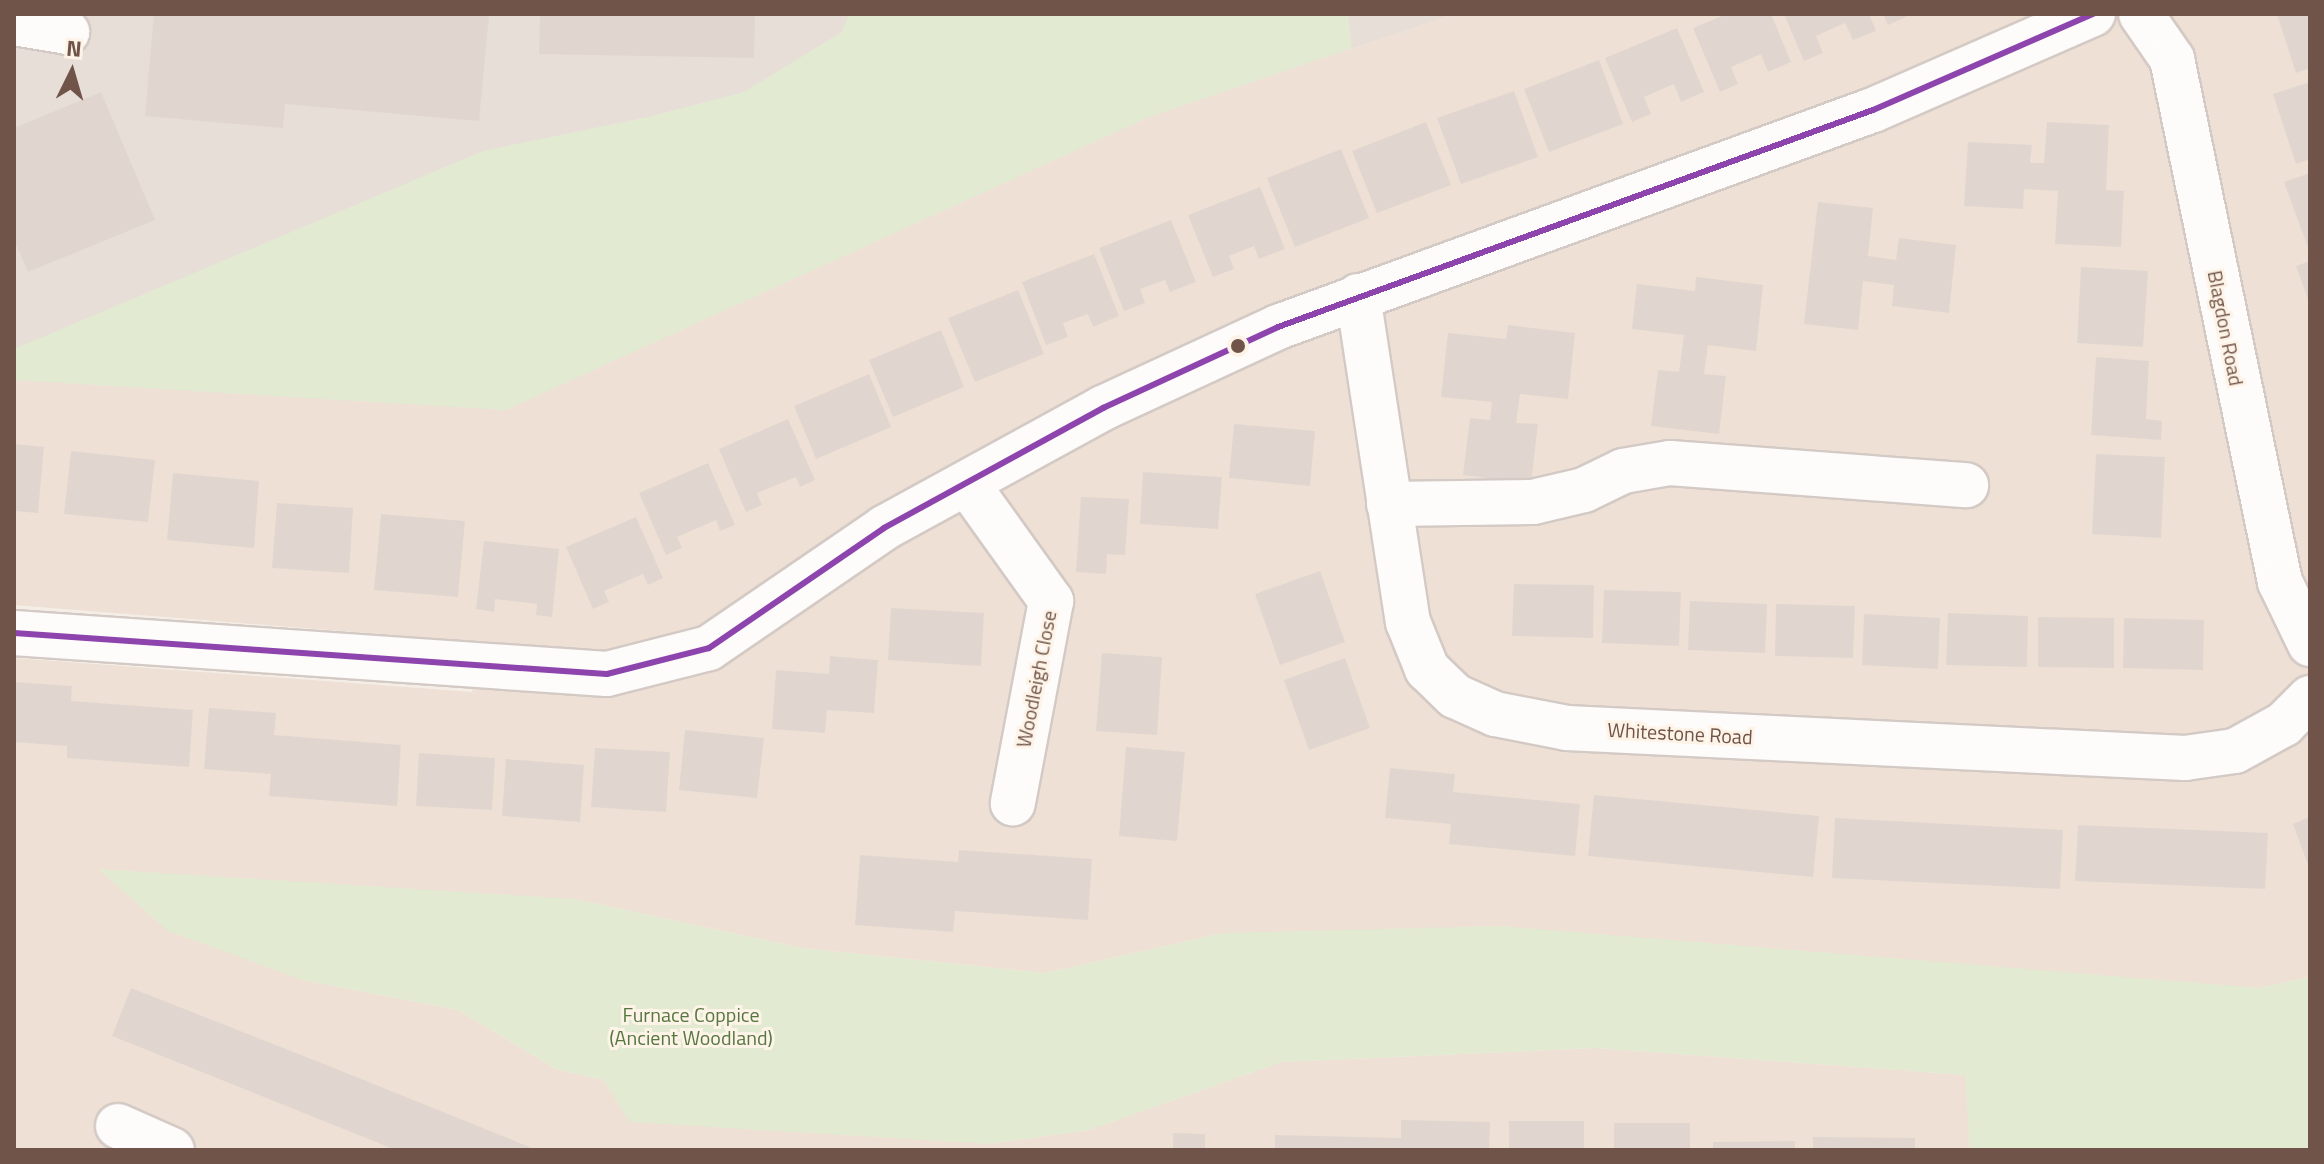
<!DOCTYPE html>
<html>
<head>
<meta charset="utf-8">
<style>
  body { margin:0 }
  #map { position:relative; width:2324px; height:1164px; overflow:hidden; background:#f5eee7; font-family:"Titillium Web",sans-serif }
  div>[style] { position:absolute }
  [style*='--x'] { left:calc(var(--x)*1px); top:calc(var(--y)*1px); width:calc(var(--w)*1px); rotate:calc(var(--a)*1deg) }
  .residential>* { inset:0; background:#eee0d4 }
  .industrial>* { inset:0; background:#e7ded8 }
  .green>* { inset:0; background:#e3ead2 }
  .building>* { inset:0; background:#e1d6cf }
  .roads { filter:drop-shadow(2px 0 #d4cac5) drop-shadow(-2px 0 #d4cac5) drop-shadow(0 2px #d4cac5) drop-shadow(0 -2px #d4cac5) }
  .minor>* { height:44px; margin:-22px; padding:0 22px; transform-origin:22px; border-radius:22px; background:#fefcfb }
  .bus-1>* { height:6px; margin:-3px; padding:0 3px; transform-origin:3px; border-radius:3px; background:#8e44ad }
  .dots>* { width:22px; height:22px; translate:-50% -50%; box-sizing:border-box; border:4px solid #fef3e7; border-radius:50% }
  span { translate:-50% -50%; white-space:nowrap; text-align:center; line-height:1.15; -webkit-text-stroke:6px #fef3e7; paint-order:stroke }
  .street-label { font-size:20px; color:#715449 }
  .park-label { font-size:20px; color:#567742 }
  .frame { position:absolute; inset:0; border:16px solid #715449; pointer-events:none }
  .north { position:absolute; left:32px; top:32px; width:80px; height:80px; -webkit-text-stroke:6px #fef3e7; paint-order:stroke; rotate:5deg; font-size:22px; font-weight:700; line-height:32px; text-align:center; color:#715449 }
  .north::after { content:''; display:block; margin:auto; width:28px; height:36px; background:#715449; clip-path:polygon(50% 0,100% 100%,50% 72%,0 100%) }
</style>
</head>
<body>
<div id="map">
  <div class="residential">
    <div style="clip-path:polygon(1454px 14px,2310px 14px,2310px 977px,2260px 988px,1223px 933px,1045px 973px,801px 948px,575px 899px,303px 980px,458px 1010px,556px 1069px,603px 1080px,990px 1144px,1089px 1130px,1282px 1062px,1597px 1048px,1966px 1075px,1970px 1150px,14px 1150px,14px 658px,472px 692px,481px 642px,14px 605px,14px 380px,506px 410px,1149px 117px)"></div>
  </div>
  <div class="industrial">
    <div style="clip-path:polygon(14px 14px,1454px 14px,1149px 117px,506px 410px,14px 380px)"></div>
  </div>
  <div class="green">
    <div style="clip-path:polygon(849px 14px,1348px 14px,1352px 48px,1149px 117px,506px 410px,14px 380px,14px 349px,483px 151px,648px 117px,744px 92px,842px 32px)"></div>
    <div style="clip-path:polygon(98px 869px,575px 899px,801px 948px,1045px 973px,1223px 933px,1500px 926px,2260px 988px,2310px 977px,2310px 1150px,1970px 1150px,1965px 1075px,1597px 1048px,1282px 1062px,1089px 1130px,990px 1144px,630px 1122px,603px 1080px,556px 1069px,458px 1010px,303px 980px,168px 931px)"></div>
  </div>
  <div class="building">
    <div style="clip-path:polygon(154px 14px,489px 16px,479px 121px,285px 104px,283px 128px,145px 116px)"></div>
    <div style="clip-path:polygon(540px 14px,755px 14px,754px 58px,539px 54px)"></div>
    <div style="clip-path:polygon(1727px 14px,1771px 14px,1791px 62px,1768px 72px,1761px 54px,1731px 67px,1738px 84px,1720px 92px,1693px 28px)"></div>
    <div style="clip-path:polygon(1784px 14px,1869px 14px,1876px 31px,1853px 40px,1845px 23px,1816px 36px,1823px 53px,1804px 61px)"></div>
    <div style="clip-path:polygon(1883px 14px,1905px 14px,1906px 17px,1888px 25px)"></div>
    <div style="clip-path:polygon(2277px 14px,2310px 14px,2310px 68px,2296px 73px)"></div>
    <div style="clip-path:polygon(1677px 28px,1704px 92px,1681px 102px,1674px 84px,1644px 97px,1651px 114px,1632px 122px,1605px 58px)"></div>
    <div style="clip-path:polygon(1599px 60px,1623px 124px,1549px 152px,1524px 89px)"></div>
    <div style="clip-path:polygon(2310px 82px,2310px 159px,2296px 164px,2273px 94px)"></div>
    <div style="clip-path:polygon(1514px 91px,1538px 157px,1461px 184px,1437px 118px)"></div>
    <div style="clip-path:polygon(101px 92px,155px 220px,28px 272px,14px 240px,14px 128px)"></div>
    <div style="clip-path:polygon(1426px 122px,1451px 185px,1377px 213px,1352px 151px)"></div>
    <div style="clip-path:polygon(2047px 122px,2109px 125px,2106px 190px,2124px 191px,2121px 247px,2055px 244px,2058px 191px,2024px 189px,2023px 209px,1964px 206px,1968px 142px,2032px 145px,2030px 163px,2044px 163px)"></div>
    <div style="clip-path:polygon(1341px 149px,1369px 218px,1295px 247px,1267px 178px)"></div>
    <div style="clip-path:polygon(2310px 173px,2310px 253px,2284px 182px)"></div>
    <div style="clip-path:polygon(1260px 187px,1285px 249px,1259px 259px,1254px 246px,1229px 256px,1234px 269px,1213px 277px,1188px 215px)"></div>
    <div style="clip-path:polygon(1818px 202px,1873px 208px,1868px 256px,1896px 260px,1899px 238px,1956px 245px,1949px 313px,1892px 306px,1894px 285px,1863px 281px,1858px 330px,1804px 324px)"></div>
    <div style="clip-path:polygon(1171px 220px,1196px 282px,1170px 292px,1165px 280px,1140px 289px,1145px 303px,1124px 311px,1099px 248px)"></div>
    <div style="clip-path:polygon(1094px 254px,1119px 316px,1093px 327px,1088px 314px,1063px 323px,1068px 337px,1046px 345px,1022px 282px)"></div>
    <div style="clip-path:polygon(2310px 261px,2310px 305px,2296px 266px)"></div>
    <div style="clip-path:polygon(2081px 267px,2148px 271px,2143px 347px,2077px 343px)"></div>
    <div style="clip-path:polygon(1696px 277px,1763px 285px,1756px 351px,1708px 345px,1704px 374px,1726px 376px,1719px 434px,1651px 426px,1658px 370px,1679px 372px,1684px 335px,1632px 329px,1637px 284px,1695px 291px)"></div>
    <div style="clip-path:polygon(1018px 290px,1044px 354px,975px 382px,948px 318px)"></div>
    <div style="clip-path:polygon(1508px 325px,1575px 333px,1568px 399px,1520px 394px,1516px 423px,1538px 424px,1531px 483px,1463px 475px,1470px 418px,1490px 420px,1492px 402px,1441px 397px,1448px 333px,1506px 339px)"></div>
    <div style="clip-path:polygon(941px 330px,964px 387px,893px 417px,869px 360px)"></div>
    <div style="clip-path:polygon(2096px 357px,2149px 361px,2146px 419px,2162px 421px,2161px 440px,2091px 435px)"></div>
    <div style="clip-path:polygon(869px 374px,891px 427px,816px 459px,794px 406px)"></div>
    <div style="clip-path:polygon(788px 419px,815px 480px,800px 487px,796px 477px,757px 493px,762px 505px,746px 512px,719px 449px)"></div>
    <div style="clip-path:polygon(1234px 424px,1315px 431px,1310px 486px,1229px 478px)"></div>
    <div style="clip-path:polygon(14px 444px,44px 447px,38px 513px,14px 511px)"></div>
    <div style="clip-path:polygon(71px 451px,155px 460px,148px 522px,64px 514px)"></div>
    <div style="clip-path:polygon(2096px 454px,2165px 457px,2161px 538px,2092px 534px)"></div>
    <div style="clip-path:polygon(708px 463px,735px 525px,720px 531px,716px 520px,677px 537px,682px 548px,666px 555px,639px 493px)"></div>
    <div style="clip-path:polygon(1143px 472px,1222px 477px,1218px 529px,1140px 524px)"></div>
    <div style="clip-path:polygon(173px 473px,259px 481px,254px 548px,167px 540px)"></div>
    <div style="clip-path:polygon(1081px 497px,1129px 499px,1125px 555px,1107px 554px,1106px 574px,1076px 572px)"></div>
    <div style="clip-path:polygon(277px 503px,353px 508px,349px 573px,272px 568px)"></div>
    <div style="clip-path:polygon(381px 514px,465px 521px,458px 597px,374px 590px)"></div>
    <div style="clip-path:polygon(636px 517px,663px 578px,648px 585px,643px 574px,604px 591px,609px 602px,593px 609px,566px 547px)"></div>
    <div style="clip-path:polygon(484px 541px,559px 549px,552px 617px,536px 615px,537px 604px,495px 599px,494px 612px,476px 609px)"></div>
    <div style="clip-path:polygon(1320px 571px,1345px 642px,1280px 665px,1255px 594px)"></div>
    <div style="clip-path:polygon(1514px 584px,1594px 585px,1593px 638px,1512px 636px)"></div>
    <div style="clip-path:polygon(1604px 590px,1681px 592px,1679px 646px,1602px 643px)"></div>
    <div style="clip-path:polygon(1690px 601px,1767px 604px,1765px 653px,1688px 650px)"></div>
    <div style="clip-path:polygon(1776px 604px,1855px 606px,1853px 658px,1775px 656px)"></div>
    <div style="clip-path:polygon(891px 608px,984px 613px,981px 666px,888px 660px)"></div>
    <div style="clip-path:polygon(1948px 613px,2028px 616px,2027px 667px,1946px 665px)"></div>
    <div style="clip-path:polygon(1864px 614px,1940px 618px,1938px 669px,1862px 665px)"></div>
    <div style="clip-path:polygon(2038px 617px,2114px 618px,2114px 668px,2038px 667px)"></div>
    <div style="clip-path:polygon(2124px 618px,2204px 620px,2203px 670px,2123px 668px)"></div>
    <div style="clip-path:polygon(1102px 653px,1162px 657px,1157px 735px,1096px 731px)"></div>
    <div style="clip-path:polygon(830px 656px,878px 660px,874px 713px,827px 710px,825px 733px,772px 729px,776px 670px,829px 674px)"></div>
    <div style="clip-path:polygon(1345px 658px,1370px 728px,1309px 750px,1284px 680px)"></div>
    <div style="clip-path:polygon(14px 682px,72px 686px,71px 701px,193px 710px,189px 767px,67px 758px,67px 746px,14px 742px)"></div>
    <div style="clip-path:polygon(209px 708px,276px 713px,274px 735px,401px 745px,397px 806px,269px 796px,271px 774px,204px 769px)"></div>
    <div style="clip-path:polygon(685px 730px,764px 738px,757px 798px,679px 790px)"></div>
    <div style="clip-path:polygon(1126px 747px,1185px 752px,1177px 841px,1119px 836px)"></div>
    <div style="clip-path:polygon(595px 748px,670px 752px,666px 812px,591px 807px)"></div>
    <div style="clip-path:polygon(419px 753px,495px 758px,492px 810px,416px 806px)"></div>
    <div style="clip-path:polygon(506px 759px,584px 765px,580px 822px,502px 816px)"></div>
    <div style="clip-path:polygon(1390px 768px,1455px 774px,1453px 792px,1580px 804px,1575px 856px,1449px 844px,1451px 824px,1385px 818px)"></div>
    <div style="clip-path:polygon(1594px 795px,1819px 816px,1813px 877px,1588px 856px)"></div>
    <div style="clip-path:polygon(2310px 817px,2310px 870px,2293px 824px)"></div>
    <div style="clip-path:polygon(1835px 818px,2063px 830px,2060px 889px,1832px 878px)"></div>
    <div style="clip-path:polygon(2078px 825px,2268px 833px,2265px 889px,2075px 881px)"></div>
    <div style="clip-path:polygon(959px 850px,1092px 859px,1088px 920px,955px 911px,953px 932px,855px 925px,860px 855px,958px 862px)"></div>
    <div style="clip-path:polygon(131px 988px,324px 1064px,537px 1150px,396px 1150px,112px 1036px)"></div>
    <div style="clip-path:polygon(1401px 1120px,1490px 1122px,1489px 1150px,1275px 1150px,1275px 1135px,1401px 1138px)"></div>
    <div style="clip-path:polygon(1509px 1121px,1584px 1121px,1584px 1150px,1509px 1150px)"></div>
    <div style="clip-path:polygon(1614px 1123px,1690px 1123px,1690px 1150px,1614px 1150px)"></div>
    <div style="clip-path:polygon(1173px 1133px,1205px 1134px,1205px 1150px,1173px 1150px)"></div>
    <div style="clip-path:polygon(1813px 1137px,1915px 1138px,1915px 1150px,1813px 1150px)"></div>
    <div style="clip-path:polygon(1795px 1141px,1795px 1150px,1713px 1150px,1713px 1142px)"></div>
  </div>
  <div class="roads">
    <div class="minor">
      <div style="--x:2141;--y:14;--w:55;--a:55.4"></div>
      <div style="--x:2172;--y:59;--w:534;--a:78.33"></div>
      <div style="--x:2280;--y:582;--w:69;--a:64.2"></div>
      <div style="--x:14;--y:23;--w:54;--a:9.6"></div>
      <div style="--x:1358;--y:296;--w:330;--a:81.3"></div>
      <div style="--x:1408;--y:622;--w:51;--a:68"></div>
      <div style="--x:1427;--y:669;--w:39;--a:44"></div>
      <div style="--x:1455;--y:696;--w:44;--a:24.2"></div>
      <div style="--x:1495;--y:714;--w:73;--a:11"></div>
      <div style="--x:1567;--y:728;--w:619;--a:2.78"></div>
      <div style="--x:2185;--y:758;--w:50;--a:-8"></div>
      <div style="--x:2235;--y:751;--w:56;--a:-28.9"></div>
      <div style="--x:2284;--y:724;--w:37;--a:-45"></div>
      <div style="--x:968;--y:485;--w:143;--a:54.4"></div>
      <div style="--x:1051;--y:601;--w:206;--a:100.7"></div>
      <div style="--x:1389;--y:504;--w:144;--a:-0.8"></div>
      <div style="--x:1533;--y:502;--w:52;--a:-13.2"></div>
      <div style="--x:1584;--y:490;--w:43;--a:-26"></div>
      <div style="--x:1623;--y:471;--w:48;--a:-9.7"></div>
      <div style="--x:1670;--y:463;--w:297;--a:4.3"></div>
      <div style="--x:14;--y:633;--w:594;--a:3.96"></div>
      <div style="--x:607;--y:674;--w:105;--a:-14.3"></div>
      <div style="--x:709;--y:648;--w:212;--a:-34.4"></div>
      <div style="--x:884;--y:528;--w:250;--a:-28.7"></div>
      <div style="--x:1103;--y:408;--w:193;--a:-24.8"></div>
      <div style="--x:1278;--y:327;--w:633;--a:-20.04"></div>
      <div style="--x:1873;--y:110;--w:240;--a:-23.6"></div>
      <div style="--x:118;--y:1126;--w:59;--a:24"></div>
    </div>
  </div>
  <div class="bus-1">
    <div style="--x:14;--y:633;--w:594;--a:3.96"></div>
    <div style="--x:607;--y:674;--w:105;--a:-14.3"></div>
    <div style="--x:709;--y:648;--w:212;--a:-34.4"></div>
    <div style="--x:884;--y:528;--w:250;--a:-28.7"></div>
    <div style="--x:1103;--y:408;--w:193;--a:-24.8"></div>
    <div style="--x:1278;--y:327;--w:633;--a:-20.04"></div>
    <div style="--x:1873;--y:110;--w:240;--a:-23.6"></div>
  </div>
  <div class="dots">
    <div style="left:1238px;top:346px;background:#715449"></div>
  </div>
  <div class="street-label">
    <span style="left:2226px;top:328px;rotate:79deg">Blagdon Road</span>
    <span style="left:1036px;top:679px;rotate:-79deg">Woodleigh Close</span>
    <span style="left:1680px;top:733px;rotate:3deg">Whitestone Road</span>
  </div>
  <div class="park-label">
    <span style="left:691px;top:1026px">Furnace Coppice<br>(Ancient Woodland)</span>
  </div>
  <div class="frame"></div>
  <div class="north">N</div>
</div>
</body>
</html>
